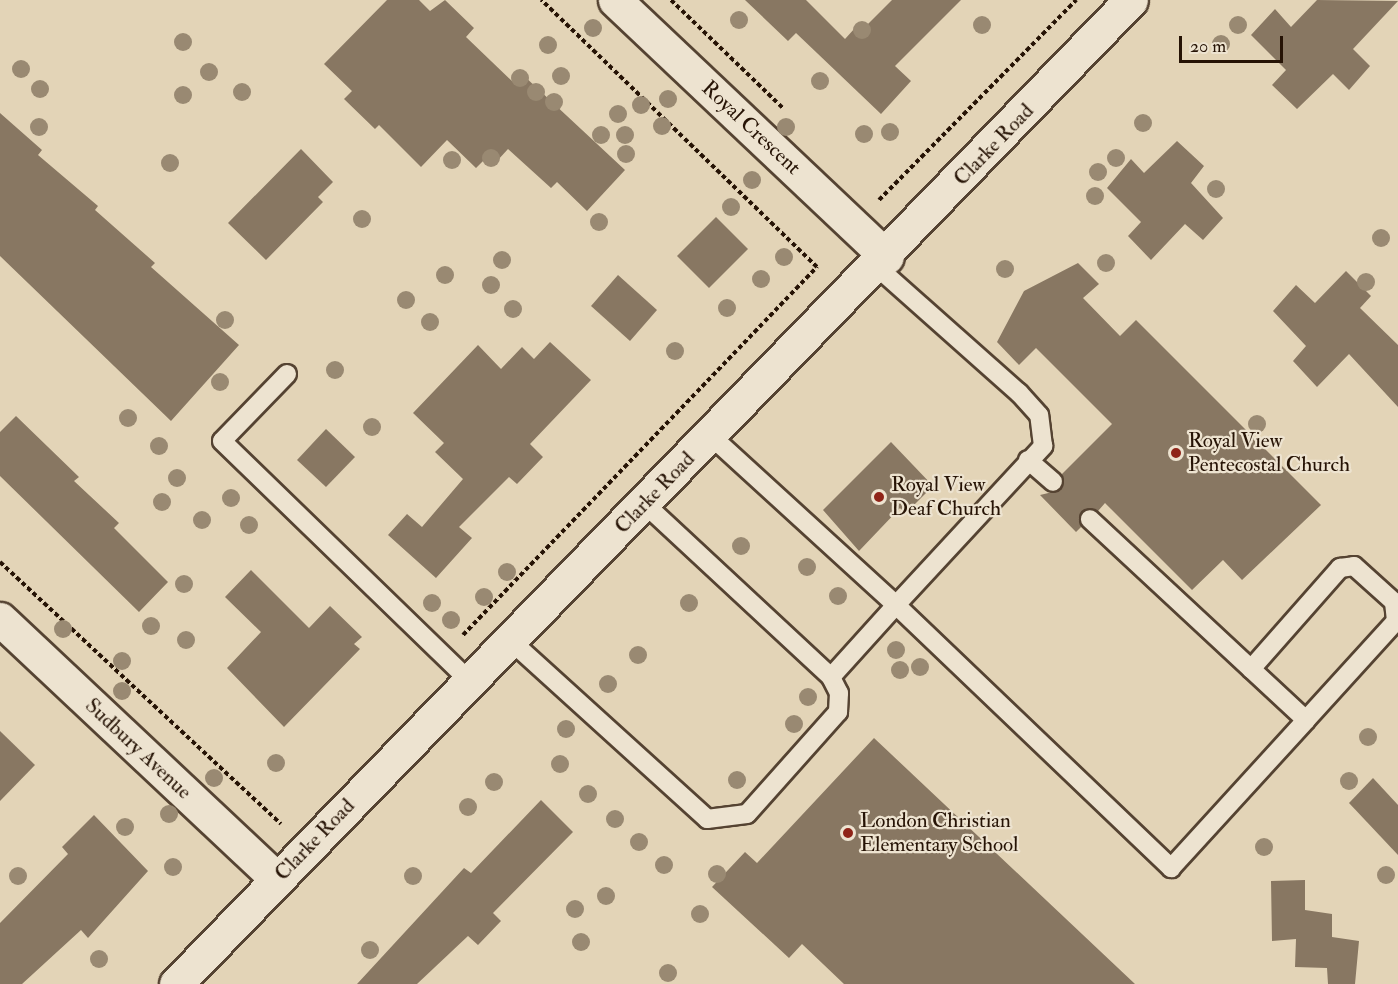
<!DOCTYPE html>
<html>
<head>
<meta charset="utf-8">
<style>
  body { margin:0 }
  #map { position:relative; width:1398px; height:984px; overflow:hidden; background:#e3d4b7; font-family:"IM FELL Double Pica",serif }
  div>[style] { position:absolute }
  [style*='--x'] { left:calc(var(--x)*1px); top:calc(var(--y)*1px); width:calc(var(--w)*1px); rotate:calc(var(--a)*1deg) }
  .building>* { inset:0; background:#887762 }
  .path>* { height:4px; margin-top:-2px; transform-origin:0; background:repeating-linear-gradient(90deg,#261305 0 4.5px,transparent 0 7.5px) }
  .roads { filter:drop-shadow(2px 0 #554332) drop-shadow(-2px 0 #554332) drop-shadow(0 2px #554332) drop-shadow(0 -2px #554332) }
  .service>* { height:18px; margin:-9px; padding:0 9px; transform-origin:9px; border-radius:9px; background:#ede3d0 }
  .minor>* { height:33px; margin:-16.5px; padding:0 16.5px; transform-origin:16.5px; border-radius:16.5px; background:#ede3d0 }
  .secondary>* { height:33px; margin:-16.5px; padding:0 16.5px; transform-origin:16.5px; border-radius:16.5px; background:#ede3d0 }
  .trees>* { width:18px; height:18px; margin:-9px; border-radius:50%; background:#998972 }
  .dots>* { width:16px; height:16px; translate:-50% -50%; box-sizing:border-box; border:3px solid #ede3d0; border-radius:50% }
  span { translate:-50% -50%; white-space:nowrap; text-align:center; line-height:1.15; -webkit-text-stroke:4.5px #ede3d0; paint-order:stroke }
  .street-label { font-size:21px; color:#261305 }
  .poi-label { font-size:21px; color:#261305 }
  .left { translate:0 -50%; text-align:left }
  .scale { position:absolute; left:1179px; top:36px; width:104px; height:27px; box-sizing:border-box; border:3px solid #261305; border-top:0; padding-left:8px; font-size:18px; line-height:21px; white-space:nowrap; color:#261305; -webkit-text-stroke:4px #ede3d0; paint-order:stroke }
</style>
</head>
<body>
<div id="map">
  <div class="building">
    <div style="clip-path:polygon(387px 0,419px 0,430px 11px,445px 0,474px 28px,466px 37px,515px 84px,523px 75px,625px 170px,587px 211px,557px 182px,551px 188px,508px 149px,497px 161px,490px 154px,476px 168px,447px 140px,421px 167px,379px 125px,375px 129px,344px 99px,352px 91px,324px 64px)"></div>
    <div style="clip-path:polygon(745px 0,806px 0,845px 39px,855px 28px,860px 32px,892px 0,961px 0,895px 66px,911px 81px,881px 114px,796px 33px,788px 41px)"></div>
    <div style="clip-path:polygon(1317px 0,1398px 1px,1353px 49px,1370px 66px,1349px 90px,1333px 74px,1297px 109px,1272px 85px,1286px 70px,1251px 35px,1275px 9px,1291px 27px)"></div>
    <div style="clip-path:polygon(0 113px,42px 150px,38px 155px,98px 206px,95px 210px,155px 263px,151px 267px,239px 345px,171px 421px,0 256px)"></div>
    <div style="clip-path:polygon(1177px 141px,1204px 166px,1191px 183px,1223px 218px,1203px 240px,1185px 224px,1151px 260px,1128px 236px,1141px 222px,1107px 188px,1131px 159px,1144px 173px)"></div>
    <div style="clip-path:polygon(301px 149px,333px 182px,318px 197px,323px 202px,266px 260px,228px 223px)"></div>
    <div style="clip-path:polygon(716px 217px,748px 249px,709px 288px,677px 256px)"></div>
    <div style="clip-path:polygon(1078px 263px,1099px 284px,1083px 298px,1120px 336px,1136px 320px,1321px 505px,1242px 580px,1223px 560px,1192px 590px,1105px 503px,1098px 511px,1082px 511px,1082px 526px,1076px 532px,1040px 495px,1061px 490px,1061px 475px,1112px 424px,1036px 348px,1019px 365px,997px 342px,1024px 291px)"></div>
    <div style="clip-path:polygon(1346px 271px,1371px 296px,1360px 308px,1398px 345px,1398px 407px,1349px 354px,1317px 387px,1293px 361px,1306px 346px,1273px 311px,1296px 285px,1315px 303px)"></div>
    <div style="clip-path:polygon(618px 275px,657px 310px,630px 341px,591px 306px)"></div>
    <div style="clip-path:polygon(550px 342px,591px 380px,530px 444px,543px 457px,517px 484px,509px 477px,459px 527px,472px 538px,436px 578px,388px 535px,407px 514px,422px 527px,463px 479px,435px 452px,444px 443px,413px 413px,478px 345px,501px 369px,522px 347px,534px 359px)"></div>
    <div style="clip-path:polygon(16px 416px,79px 477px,74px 481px,119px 523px,114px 528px,168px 582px,139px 612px,0 476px,0 432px)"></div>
    <div style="clip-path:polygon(326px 429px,355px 457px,326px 487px,297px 460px)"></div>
    <div style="clip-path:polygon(891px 442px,933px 486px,905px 514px,900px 508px,859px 551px,823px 510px)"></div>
    <div style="clip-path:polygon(251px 570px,309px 628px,330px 606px,362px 637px,354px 644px,360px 649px,284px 727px,227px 668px,261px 632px,225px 597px)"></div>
    <div style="clip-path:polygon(0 731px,35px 765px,0 801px)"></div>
    <div style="clip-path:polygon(874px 738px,1135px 984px,844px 984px,802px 944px,789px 958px,712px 887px,745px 852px,757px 863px)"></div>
    <div style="clip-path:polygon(1373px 778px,1398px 805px,1398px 855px,1349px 803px)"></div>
    <div style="clip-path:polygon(541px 800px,573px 832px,493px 913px,501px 921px,478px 945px,468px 936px,417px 984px,357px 984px,464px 868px,471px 873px)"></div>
    <div style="clip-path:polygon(94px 815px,148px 871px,88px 938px,81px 930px,22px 984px,0 984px,0 923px,68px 854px,62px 847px)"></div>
    <div style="clip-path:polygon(1305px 880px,1305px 910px,1332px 914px,1332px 937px,1359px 941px,1355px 984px,1328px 984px,1327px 968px,1295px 967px,1296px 939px,1272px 941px,1271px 881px)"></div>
  </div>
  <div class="path">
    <div style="--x:671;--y:0;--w:156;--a:44"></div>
    <div style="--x:879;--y:200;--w:281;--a:-45.4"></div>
    <div style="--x:0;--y:562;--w:384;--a:43"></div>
    <div style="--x:463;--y:635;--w:511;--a:-46.11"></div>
    <div style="--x:817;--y:267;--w:384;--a:-135.9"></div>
  </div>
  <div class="roads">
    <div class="service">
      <div style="--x:287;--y:374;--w:93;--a:134.1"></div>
      <div style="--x:222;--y:441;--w:345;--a:44.1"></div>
      <div style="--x:711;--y:436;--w:251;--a:42.4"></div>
      <div style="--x:896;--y:605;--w:217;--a:-47.2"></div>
      <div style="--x:1043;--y:446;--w:31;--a:-97"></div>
      <div style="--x:1039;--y:415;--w:30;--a:-132"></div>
      <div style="--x:1019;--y:393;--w:190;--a:-138.4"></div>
      <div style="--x:1028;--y:460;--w:33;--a:41"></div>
      <div style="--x:511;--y:641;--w:265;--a:42.2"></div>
      <div style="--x:707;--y:819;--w:40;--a:-7.1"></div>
      <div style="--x:747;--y:814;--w:137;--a:-48.3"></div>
      <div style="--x:838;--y:712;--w:19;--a:-87"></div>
      <div style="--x:839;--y:693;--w:18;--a:-117"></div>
      <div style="--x:831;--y:677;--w:254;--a:-137.1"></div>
      <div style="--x:1251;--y:669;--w:135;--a:-48.6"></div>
      <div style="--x:1340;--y:568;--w:14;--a:-8"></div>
      <div style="--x:1354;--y:566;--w:54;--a:42"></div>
      <div style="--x:1394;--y:602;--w:19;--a:84"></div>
      <div style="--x:1396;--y:621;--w:134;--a:132.3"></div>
      <div style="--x:831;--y:677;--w:97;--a:-47.9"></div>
      <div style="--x:896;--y:605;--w:381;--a:43.7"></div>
      <div style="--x:1171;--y:868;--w:200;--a:-47.6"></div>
      <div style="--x:1306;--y:720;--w:295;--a:-137.1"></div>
    </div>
    <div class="minor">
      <div style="--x:615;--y:0;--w:374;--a:43.4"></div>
      <div style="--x:0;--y:619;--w:380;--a:43.2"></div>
    </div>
    <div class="secondary">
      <div style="--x:176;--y:984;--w:1371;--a:-45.86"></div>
    </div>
  </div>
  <div class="trees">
    <div style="left:739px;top:20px"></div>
    <div style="left:982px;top:25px"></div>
    <div style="left:1238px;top:25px"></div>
    <div style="left:593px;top:28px"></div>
    <div style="left:862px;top:30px"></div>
    <div style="left:183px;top:42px"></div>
    <div style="left:1221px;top:44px"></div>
    <div style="left:548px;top:45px"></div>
    <div style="left:21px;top:69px"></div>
    <div style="left:209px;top:72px"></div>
    <div style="left:561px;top:76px"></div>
    <div style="left:520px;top:78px"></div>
    <div style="left:820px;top:81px"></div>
    <div style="left:40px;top:89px"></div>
    <div style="left:242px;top:92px"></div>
    <div style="left:536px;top:92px"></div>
    <div style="left:183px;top:95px"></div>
    <div style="left:668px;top:99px"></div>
    <div style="left:554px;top:102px"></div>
    <div style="left:641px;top:105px"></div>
    <div style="left:618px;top:114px"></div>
    <div style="left:1143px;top:123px"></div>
    <div style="left:662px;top:126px"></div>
    <div style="left:39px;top:127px"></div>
    <div style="left:786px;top:127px"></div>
    <div style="left:890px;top:132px"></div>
    <div style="left:864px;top:134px"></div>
    <div style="left:601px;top:135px"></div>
    <div style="left:625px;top:135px"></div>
    <div style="left:626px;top:154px"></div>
    <div style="left:491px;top:158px"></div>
    <div style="left:1116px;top:158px"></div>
    <div style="left:452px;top:160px"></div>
    <div style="left:170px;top:163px"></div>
    <div style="left:1098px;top:172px"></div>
    <div style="left:752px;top:180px"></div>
    <div style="left:1216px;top:189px"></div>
    <div style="left:1095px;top:196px"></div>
    <div style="left:731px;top:207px"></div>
    <div style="left:362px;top:219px"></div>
    <div style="left:599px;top:222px"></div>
    <div style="left:1381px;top:238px"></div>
    <div style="left:784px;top:257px"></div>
    <div style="left:502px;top:260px"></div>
    <div style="left:1106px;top:263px"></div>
    <div style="left:1005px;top:269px"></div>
    <div style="left:445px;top:275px"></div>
    <div style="left:761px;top:279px"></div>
    <div style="left:1366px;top:282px"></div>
    <div style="left:491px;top:285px"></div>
    <div style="left:406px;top:300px"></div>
    <div style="left:727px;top:308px"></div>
    <div style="left:513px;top:309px"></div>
    <div style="left:225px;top:320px"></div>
    <div style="left:430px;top:322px"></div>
    <div style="left:675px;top:351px"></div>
    <div style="left:335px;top:370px"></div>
    <div style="left:220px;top:382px"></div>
    <div style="left:128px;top:418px"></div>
    <div style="left:1257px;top:424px"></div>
    <div style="left:372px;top:427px"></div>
    <div style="left:159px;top:446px"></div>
    <div style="left:177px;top:478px"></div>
    <div style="left:231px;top:498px"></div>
    <div style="left:162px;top:502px"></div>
    <div style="left:202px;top:520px"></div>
    <div style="left:249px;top:525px"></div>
    <div style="left:741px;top:546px"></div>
    <div style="left:807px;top:567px"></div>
    <div style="left:507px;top:572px"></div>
    <div style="left:184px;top:584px"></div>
    <div style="left:838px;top:596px"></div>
    <div style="left:484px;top:597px"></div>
    <div style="left:432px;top:603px"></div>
    <div style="left:689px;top:603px"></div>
    <div style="left:451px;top:620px"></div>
    <div style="left:151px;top:626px"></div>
    <div style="left:63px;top:629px"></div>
    <div style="left:186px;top:640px"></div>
    <div style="left:896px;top:650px"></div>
    <div style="left:638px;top:655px"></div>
    <div style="left:122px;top:661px"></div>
    <div style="left:920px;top:667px"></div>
    <div style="left:900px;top:670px"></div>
    <div style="left:608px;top:684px"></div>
    <div style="left:122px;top:691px"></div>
    <div style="left:808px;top:697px"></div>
    <div style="left:794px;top:724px"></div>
    <div style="left:566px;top:729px"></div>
    <div style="left:1368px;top:737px"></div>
    <div style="left:276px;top:763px"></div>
    <div style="left:560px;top:764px"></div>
    <div style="left:214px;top:778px"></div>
    <div style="left:737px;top:780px"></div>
    <div style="left:1349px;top:781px"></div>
    <div style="left:494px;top:782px"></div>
    <div style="left:588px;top:794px"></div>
    <div style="left:468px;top:807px"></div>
    <div style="left:169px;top:814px"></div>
    <div style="left:615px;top:819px"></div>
    <div style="left:125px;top:827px"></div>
    <div style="left:639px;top:842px"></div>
    <div style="left:1264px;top:847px"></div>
    <div style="left:664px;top:865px"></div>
    <div style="left:173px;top:867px"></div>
    <div style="left:717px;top:874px"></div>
    <div style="left:1386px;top:875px"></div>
    <div style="left:18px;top:876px"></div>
    <div style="left:413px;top:876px"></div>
    <div style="left:606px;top:896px"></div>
    <div style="left:575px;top:909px"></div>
    <div style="left:700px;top:914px"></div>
    <div style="left:581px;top:942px"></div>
    <div style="left:370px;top:950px"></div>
    <div style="left:99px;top:959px"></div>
    <div style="left:668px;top:973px"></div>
  </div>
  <div class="dots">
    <div style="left:1176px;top:453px;background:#8f2418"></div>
    <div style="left:879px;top:497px;background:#8f2418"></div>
    <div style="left:848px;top:833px;background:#8f2418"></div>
  </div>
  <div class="street-label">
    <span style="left:751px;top:128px;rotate:43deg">Royal Crescent</span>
    <span style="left:994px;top:145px;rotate:-46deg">Clarke Road</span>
    <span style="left:655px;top:493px;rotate:-46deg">Clarke Road</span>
    <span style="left:138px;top:749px;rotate:43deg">Sudbury Avenue</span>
    <span style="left:315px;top:840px;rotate:-46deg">Clarke Road</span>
  </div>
  <div class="poi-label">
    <span class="left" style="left:1188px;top:453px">Royal View<br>Pentecostal Church</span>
    <span class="left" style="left:891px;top:497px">Royal View<br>Deaf Church</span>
    <span class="left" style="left:860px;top:833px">London Christian<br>Elementary School</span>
  </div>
  <div class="scale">20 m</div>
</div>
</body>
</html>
